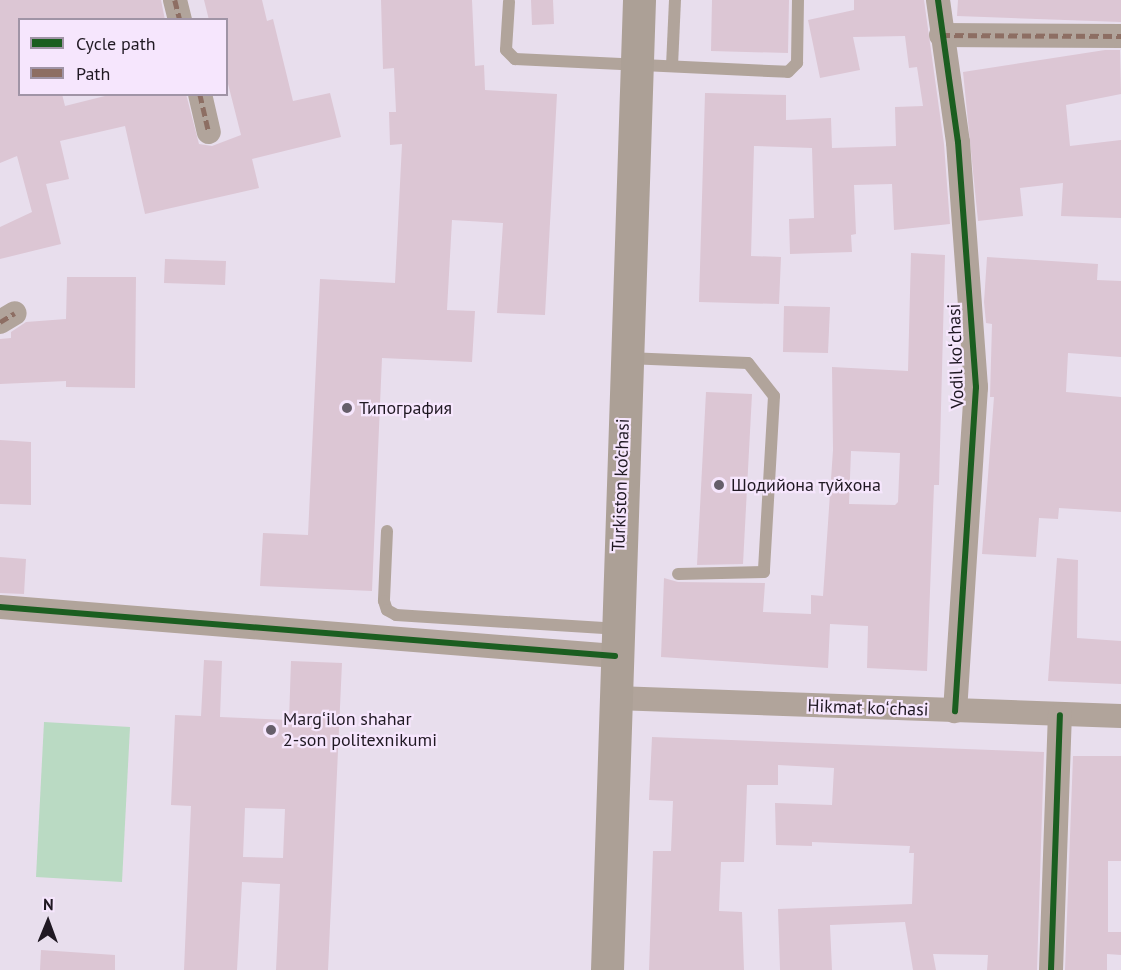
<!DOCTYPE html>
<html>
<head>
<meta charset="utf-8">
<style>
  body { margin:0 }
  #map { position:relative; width:1121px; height:970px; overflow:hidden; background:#e8deed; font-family:"PT Sans",sans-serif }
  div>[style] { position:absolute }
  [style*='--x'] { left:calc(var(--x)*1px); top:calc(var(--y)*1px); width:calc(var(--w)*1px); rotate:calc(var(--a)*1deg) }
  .green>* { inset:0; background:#badac3 }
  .building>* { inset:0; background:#dcc6d4 }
  .lane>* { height:12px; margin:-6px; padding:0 6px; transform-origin:6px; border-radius:6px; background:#b1a49b }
  .street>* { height:24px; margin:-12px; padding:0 12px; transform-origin:12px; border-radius:12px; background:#b1a49b }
  .secondary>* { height:33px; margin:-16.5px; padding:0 16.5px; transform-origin:16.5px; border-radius:16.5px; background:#aca096 }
  .quiet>* { height:4.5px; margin-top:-2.25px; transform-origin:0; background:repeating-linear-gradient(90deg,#8d6e63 0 9px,transparent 0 13.5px) }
  .cycleway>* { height:6px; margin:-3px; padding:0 3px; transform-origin:3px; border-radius:3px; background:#1b5e20 }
  .dots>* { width:16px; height:16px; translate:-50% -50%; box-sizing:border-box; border:3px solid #f6e6fd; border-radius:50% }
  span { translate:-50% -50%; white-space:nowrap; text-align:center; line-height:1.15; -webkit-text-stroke:4.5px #f6e6fd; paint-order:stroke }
  .street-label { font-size:18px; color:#201923 }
  .poi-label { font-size:18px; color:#201923 }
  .left { translate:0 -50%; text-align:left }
  .legend { position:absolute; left:18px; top:18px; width:210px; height:78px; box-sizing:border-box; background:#f6e6fd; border:2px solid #a094a6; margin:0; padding:8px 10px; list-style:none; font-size:18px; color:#201923 }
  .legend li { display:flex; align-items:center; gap:12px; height:30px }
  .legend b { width:30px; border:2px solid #a094a6 }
  .north { position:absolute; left:18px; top:892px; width:60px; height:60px; -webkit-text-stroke:4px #f6e6fd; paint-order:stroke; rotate:1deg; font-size:16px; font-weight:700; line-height:24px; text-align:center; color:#201923 }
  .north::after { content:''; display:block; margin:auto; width:21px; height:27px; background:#201923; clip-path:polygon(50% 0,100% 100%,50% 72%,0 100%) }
</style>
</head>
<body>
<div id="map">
  <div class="green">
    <div style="clip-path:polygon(44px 722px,130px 727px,122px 882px,36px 877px)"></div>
  </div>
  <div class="building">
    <div style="clip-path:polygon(0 0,161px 0,165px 20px,20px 20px,20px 94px,62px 94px,65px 106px,113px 94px,186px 94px,199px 144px,212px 146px,241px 135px,226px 76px,226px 20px,209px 20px,204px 0,262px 0,267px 21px,273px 19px,293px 101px,330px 93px,341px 137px,252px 159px,259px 188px,145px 214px,125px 126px,60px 141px,69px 179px,46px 184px,61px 244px,0 259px,0 227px,32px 212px,17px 156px,0 163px)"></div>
    <div style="clip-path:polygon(381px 0,472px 0,475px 66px,484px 65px,485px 90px,557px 94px,545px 315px,497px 313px,503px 223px,452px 220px,447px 310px,475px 311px,472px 362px,382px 358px,372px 591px,260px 586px,263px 533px,308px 535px,320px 279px,395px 283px,402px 144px,390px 145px,389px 112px,396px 112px,394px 68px,383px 69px)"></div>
    <div style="clip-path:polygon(531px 0,553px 0,554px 24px,532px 25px)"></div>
    <div style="clip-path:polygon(712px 0,789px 0,788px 53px,711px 51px)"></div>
    <div style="clip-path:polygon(854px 0,924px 0,944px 144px,950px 224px,894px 230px,892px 184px,854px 185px,856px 234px,851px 235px,852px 252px,790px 254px,789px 219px,814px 218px,812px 148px,754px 146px,751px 256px,781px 257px,779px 304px,699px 302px,705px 93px,786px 95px,786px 120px,831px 118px,832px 148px,896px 146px,895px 107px,923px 106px,917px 67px,909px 68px,905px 36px,853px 37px,860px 70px,820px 78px,808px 20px,854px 10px)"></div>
    <div style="clip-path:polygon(958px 0,1121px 0,1121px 22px,957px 16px)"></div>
    <div style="clip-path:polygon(1105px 50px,1120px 50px,1121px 94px,1066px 105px,1070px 146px,1121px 140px,1121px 218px,1061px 216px,1063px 183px,1020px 188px,1023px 216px,978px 221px,963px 72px)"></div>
    <div style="clip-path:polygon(evenodd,911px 253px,945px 255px,939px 485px,934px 485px,927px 671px,867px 668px,868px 626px,830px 624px,828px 668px,661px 657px,664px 578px,678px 582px,765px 583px,763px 612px,811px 614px,811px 595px,823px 596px,833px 450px,832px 367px,908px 371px,911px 253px,851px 451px,900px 453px,898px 502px,895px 505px,849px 504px,851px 451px)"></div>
    <div style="clip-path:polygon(987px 257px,1098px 264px,1097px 280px,1121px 281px,1121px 357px,1068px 353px,1066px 392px,1121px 397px,1121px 512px,1059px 508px,1058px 519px,1039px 518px,1036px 557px,982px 554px,994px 397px,990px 397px,992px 324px,986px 323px,984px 302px)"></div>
    <div style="clip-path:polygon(165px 259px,226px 261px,225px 285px,164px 283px)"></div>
    <div style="clip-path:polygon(67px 277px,136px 277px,135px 388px,66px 387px,66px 381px,0 384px,0 339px,11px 338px,11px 332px,26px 322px,66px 319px)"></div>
    <div style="clip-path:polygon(784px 306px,830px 307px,828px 353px,783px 352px)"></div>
    <div style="clip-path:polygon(706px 392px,752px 394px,743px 564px,697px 565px)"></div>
    <div style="clip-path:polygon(0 440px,31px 442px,31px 505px,0 504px)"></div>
    <div style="clip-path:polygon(0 557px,26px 559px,24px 594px,0 593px)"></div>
    <div style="clip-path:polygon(1057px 558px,1078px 560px,1077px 638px,1121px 641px,1121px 684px,1048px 681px)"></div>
    <div style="clip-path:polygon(evenodd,204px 660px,222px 661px,220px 717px,289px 720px,291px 661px,342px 663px,328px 970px,276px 970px,280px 884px,242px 882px,237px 970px,184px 970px,191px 806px,171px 805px,175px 715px,201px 716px,204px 660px,245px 808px,285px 809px,283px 858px,243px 857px,245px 808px)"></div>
    <div style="clip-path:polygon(652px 737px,1044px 752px,1037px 970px,987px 970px,988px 955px,933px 954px,936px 970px,913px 970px,905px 922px,830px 925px,832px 970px,780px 970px,778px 909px,912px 904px,914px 853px,909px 853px,910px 846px,812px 842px,812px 846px,776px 845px,775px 803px,832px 805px,834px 768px,778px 765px,778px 785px,747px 785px,744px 862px,721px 862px,719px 911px,742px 912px,744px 970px,649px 970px,653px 851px,671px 851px,673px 801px,649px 800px)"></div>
    <div style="clip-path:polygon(1073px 756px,1121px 756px,1121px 861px,1108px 861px,1108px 932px,1121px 932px,1121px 955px,1107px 954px,1107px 970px,1065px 970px)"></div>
    <div style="clip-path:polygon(41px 950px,115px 955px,115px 970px,40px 970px)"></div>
  </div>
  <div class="lane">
    <div style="--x:509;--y:2;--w:48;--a:93.6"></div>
    <div style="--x:506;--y:50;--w:13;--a:45"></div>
    <div style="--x:515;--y:59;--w:273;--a:2.7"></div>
    <div style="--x:788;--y:72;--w:13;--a:-45"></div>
    <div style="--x:797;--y:63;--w:63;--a:-89.1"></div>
    <div style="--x:672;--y:66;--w:66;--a:-87.4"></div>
    <div style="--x:627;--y:358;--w:121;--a:2.4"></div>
    <div style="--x:748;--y:363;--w:42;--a:51.8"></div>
    <div style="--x:774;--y:396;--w:176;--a:93.3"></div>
    <div style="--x:764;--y:572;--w:86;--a:178.7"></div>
    <div style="--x:387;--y:531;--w:70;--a:92.5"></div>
    <div style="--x:384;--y:601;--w:9;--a:72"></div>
    <div style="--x:387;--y:610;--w:10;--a:29"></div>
    <div style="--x:396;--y:615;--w:220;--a:3.6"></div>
  </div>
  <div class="street">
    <div style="--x:175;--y:0;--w:21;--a:76"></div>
    <div style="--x:938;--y:0;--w:143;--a:82"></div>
    <div style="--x:958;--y:142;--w:246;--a:85.8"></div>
    <div style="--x:976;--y:387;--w:325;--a:93.7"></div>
    <div style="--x:941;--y:35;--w:180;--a:0.3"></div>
    <div style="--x:200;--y:94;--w:39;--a:77"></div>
    <div style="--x:0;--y:322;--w:17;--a:-31"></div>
    <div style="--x:0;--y:607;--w:617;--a:4.56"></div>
    <div style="--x:615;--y:698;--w:506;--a:2.04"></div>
    <div style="--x:1051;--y:970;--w:255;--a:-88"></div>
  </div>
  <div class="secondary">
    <div style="--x:607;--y:970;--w:971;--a:-88.11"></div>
  </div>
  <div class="quiet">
    <div style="--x:175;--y:0;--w:21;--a:76"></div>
    <div style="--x:941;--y:35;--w:180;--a:0.3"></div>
    <div style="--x:200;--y:94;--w:39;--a:77"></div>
    <div style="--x:0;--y:322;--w:17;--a:-31"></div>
  </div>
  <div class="cycleway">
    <div style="--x:938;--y:0;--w:143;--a:82"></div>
    <div style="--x:958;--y:142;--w:246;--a:85.8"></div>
    <div style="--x:976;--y:387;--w:325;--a:93.7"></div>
    <div style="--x:0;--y:607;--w:617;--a:4.56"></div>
    <div style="--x:1051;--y:970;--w:255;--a:-88"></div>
  </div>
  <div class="dots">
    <div style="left:347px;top:408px;background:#665e6a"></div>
    <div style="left:719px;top:485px;background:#665e6a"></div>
    <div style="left:271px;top:730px;background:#665e6a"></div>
  </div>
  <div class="street-label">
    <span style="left:956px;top:356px;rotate:-92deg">Vodil koʻchasi</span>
    <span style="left:621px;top:485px;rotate:-88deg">Turkiston ko’chasi</span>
    <span style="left:868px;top:708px;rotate:2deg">Hikmat koʻchasi</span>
  </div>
  <div class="poi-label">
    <span class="left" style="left:359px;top:408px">Типография</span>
    <span class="left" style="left:731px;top:485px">Шодийона туйхона</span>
    <span class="left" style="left:283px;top:730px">Margʻilon shahar<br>2-son politexnikumi</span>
  </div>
  <ul class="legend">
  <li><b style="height:8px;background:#1b5e20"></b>Cycle path</li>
  <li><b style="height:8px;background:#8d6e63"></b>Path</li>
  </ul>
  <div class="north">N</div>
</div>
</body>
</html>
